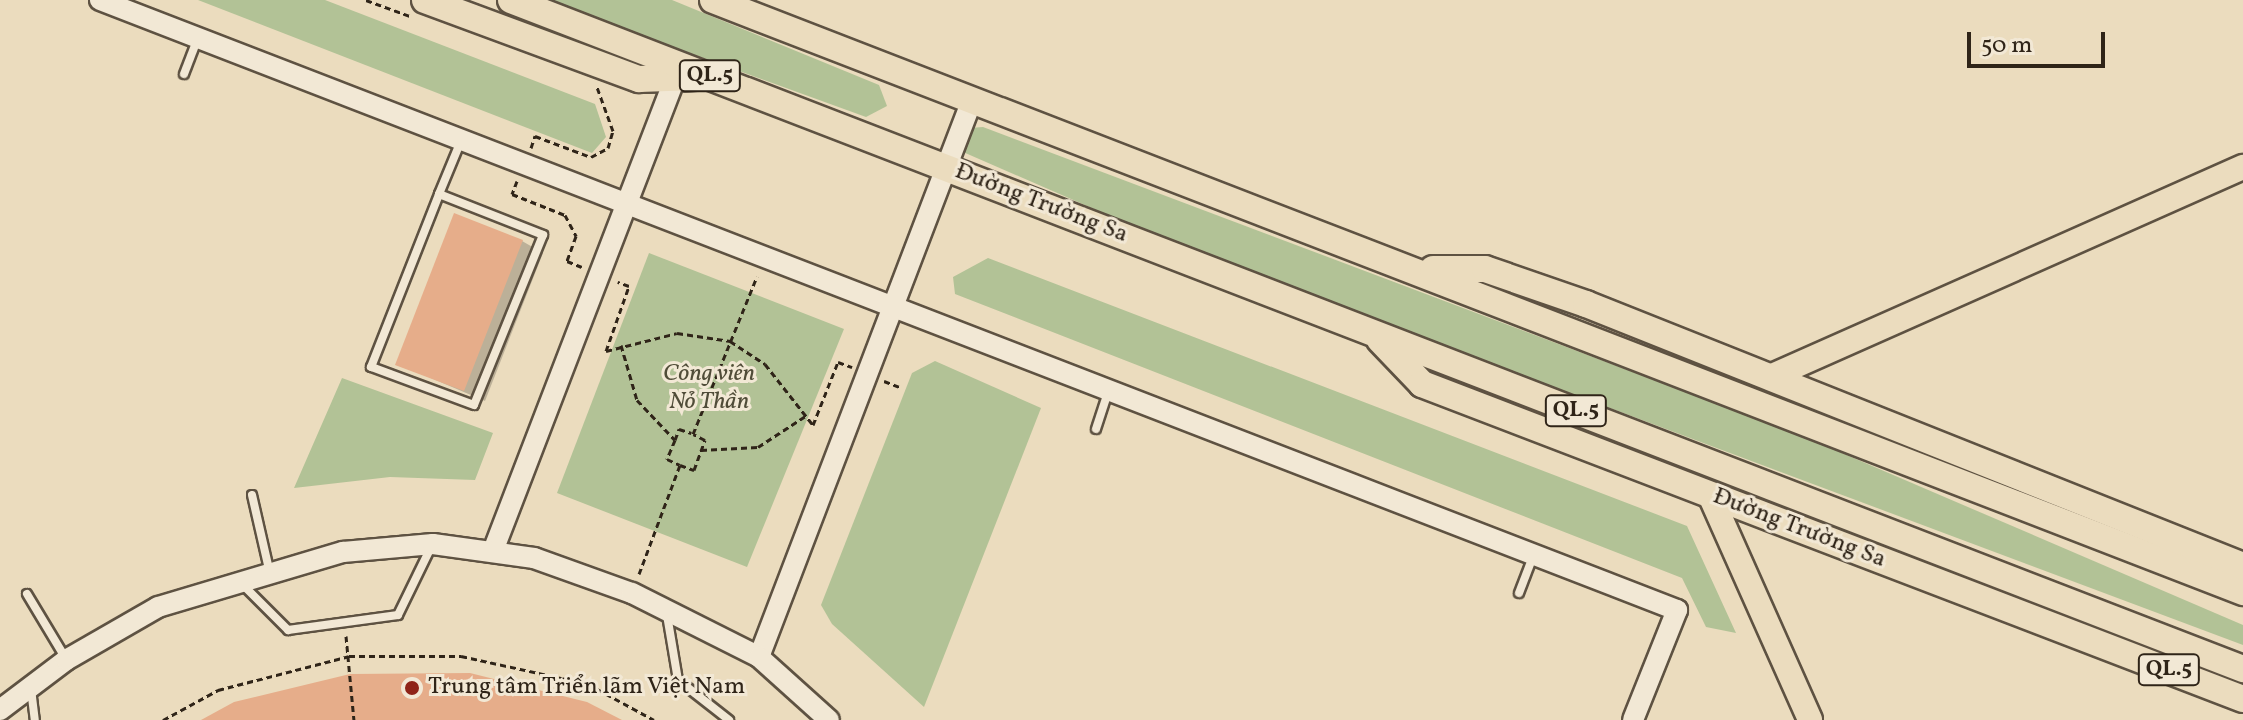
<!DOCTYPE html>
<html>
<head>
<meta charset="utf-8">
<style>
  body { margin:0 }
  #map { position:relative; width:2243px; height:720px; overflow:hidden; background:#ebdcbe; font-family:Vollkorn,serif }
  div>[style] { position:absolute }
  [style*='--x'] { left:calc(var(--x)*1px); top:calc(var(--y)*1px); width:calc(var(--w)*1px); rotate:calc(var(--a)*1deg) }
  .green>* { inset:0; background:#b2c296 }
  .shadow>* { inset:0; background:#0003 }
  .building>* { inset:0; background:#e6ad8a }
  .path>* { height:3px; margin-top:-1.5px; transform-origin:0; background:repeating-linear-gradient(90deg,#2f2418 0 6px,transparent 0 10px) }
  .roads { filter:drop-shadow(2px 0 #5e5242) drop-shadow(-2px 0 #5e5242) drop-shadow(0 2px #5e5242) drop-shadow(0 -2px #5e5242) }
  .service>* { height:8px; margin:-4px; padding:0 4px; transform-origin:4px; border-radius:4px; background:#f2e8d5 }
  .tertiary>* { height:20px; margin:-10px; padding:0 10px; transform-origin:10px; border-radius:10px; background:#f2e8d5 }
  .primary>* { height:24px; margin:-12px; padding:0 12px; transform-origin:12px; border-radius:12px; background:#ebdcbe }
  .trunk>* { height:26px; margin:-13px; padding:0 13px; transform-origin:13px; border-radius:13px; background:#ebdcbe }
  .dots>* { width:22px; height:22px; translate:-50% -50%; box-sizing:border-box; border:4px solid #f2e8d5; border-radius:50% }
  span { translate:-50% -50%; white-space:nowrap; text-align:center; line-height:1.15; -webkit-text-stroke:6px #f2e8d5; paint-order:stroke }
  .shield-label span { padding:2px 6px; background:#f2e8d5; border:2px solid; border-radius:6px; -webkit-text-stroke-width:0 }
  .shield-label { font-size:22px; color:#2f2418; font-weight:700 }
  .street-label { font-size:24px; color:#2f2418 }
  .park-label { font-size:24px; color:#504c38; font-style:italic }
  .poi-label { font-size:24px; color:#2f2418 }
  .left { translate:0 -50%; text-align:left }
  .scale { position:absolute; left:1967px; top:32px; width:138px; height:36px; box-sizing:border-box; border:4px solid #2f2418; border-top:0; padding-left:10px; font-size:24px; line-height:28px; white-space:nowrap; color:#2f2418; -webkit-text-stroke:6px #f2e8d5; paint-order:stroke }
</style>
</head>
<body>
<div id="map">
  <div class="green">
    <div style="clip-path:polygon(198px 0,325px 0,595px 104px,606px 137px,592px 153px)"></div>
    <div style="clip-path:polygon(543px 0,672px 0,879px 85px,887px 106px,866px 117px)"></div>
    <div style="clip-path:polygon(983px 127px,1800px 435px,2243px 625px,2243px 645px,1188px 250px,963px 152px,970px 128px)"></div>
    <div style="clip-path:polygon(649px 253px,844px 329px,747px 567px,557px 493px)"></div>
    <div style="clip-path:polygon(988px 258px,1687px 526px,1736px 633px,1706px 627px,1682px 578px,955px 294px,953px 277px)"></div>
    <div style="clip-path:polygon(935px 361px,1041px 408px,924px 707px,832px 624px,821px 605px,912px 373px)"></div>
    <div style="clip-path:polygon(342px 378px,493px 433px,475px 480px,390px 477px,294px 488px)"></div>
  </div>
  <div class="shadow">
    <div style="clip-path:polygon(522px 241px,543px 253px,485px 401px,398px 364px)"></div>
  </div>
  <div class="building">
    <div style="clip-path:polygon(454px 213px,523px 240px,464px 391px,395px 365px)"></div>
    <div style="clip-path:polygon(470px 673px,587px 702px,622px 720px,201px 720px,234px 702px,350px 674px)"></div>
  </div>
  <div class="path">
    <div style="--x:366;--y:0;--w:47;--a:20"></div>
    <div style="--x:531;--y:148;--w:13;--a:-72"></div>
    <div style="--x:535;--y:136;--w:60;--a:20.6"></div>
    <div style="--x:591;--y:157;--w:19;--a:-28"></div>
    <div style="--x:608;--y:148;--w:18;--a:-74"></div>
    <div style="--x:613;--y:131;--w:47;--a:-110"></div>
    <div style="--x:517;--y:181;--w:14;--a:111"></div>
    <div style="--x:512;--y:194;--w:57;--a:21.6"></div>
    <div style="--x:565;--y:215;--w:24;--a:62"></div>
    <div style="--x:576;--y:236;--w:27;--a:110"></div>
    <div style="--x:567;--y:261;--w:16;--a:22"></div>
    <div style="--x:621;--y:345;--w:57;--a:73.8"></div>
    <div style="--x:637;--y:400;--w:55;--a:46.5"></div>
    <div style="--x:675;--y:440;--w:12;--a:-70"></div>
    <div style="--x:679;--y:429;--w:13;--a:18"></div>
    <div style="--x:606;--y:351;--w:69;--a:-70.5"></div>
    <div style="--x:629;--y:286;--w:12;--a:-160"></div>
    <div style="--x:606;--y:351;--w:73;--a:-14.2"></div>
    <div style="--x:677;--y:333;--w:54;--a:8.6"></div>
    <div style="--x:730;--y:341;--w:42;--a:33.3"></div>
    <div style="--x:765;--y:364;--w:78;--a:51.8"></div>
    <div style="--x:813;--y:425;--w:68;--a:-68.4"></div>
    <div style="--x:838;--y:362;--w:15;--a:20"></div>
    <div style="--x:884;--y:381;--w:17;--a:21"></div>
    <div style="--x:675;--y:440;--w:21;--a:113"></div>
    <div style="--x:667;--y:459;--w:14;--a:25"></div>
    <div style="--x:701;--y:450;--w:57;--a:-3"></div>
    <div style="--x:758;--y:447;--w:59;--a:-33.1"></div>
    <div style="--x:639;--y:574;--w:116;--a:-69.4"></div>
    <div style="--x:680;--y:465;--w:15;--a:20"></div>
    <div style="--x:694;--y:470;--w:32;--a:-70"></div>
    <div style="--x:705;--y:440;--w:13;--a:-153"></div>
    <div style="--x:693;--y:434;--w:170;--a:-67.9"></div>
    <div style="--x:346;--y:636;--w:84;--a:84.6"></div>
    <div style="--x:163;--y:720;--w:63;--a:-28.6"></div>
    <div style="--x:218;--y:690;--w:135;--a:-14.5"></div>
    <div style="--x:349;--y:656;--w:112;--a:0"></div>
    <div style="--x:461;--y:656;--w:130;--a:12.4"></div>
    <div style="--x:588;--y:684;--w:75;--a:28.6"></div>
  </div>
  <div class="roads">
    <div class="service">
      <div style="--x:184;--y:74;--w:39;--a:-69"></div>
      <div style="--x:439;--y:194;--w:112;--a:21.5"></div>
      <div style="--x:543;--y:235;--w:183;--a:112.1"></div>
      <div style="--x:474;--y:405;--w:110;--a:-159.7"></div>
      <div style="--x:371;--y:367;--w:186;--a:-68.5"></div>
      <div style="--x:439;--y:194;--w:57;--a:-67.5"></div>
      <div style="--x:1096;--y:429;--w:40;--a:-72"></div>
      <div style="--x:252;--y:495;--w:76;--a:77.1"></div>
      <div style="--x:243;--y:585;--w:64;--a:45"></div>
      <div style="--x:288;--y:630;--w:111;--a:-7.8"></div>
      <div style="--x:398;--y:615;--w:76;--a:-64.1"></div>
      <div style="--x:1519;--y:593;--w:40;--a:-69"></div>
      <div style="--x:27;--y:594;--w:76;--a:59"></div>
      <div style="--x:667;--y:615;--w:66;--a:80.4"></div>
      <div style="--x:678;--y:680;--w:65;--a:38.1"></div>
      <div style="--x:31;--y:689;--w:31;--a:83"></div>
    </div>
    <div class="tertiary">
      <div style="--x:100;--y:0;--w:1691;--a:21.15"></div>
      <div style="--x:1677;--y:610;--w:118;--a:111.8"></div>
      <div style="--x:493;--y:551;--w:507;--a:-68.95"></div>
      <div style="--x:759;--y:657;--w:596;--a:-69.07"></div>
      <div style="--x:0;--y:710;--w:83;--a:-37.1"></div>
      <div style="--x:66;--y:660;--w:106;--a:-29.9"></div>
      <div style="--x:158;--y:607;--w:193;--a:-16.6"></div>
      <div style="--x:343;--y:552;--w:90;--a:-5.1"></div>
      <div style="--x:433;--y:544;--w:102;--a:7.9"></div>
      <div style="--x:534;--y:558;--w:104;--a:19.7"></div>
      <div style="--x:632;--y:593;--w:142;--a:26.7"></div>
      <div style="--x:759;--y:657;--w:94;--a:42"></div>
    </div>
    <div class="primary">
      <div style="--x:1770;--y:377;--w:518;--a:-23.94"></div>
      <div style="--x:1710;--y:495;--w:246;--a:66"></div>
    </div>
    <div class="trunk">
      <div style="--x:425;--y:0;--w:228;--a:20.3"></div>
      <div style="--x:639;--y:79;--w:58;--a:-2"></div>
      <div style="--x:511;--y:0;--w:1857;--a:21.12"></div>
      <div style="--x:713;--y:0;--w:1641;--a:21.15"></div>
      <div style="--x:1433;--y:269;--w:52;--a:0"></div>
      <div style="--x:1485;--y:269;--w:107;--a:19.1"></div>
      <div style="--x:1586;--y:304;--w:707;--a:21.74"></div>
      <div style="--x:1380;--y:340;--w:61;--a:46.3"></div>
      <div style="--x:1422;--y:384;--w:879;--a:20.99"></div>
    </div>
  </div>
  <div class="dots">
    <div style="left:412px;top:688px;background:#8f2418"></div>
  </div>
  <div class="shield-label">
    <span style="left:710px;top:76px">QL.5</span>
    <span style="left:1576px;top:411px">QL.5</span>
    <span style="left:2169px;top:670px">QL.5</span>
  </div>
  <div class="street-label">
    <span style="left:1041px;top:204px;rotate:21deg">Đường Trường Sa</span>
    <span style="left:1799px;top:529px;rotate:21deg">Đường Trường Sa</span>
  </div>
  <div class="park-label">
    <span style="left:709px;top:389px">Công viên<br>Nỏ Thần</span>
  </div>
  <div class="poi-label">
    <span class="left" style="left:428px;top:688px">Trung tâm Triển lãm Việt Nam</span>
  </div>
  <div class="scale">50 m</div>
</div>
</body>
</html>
